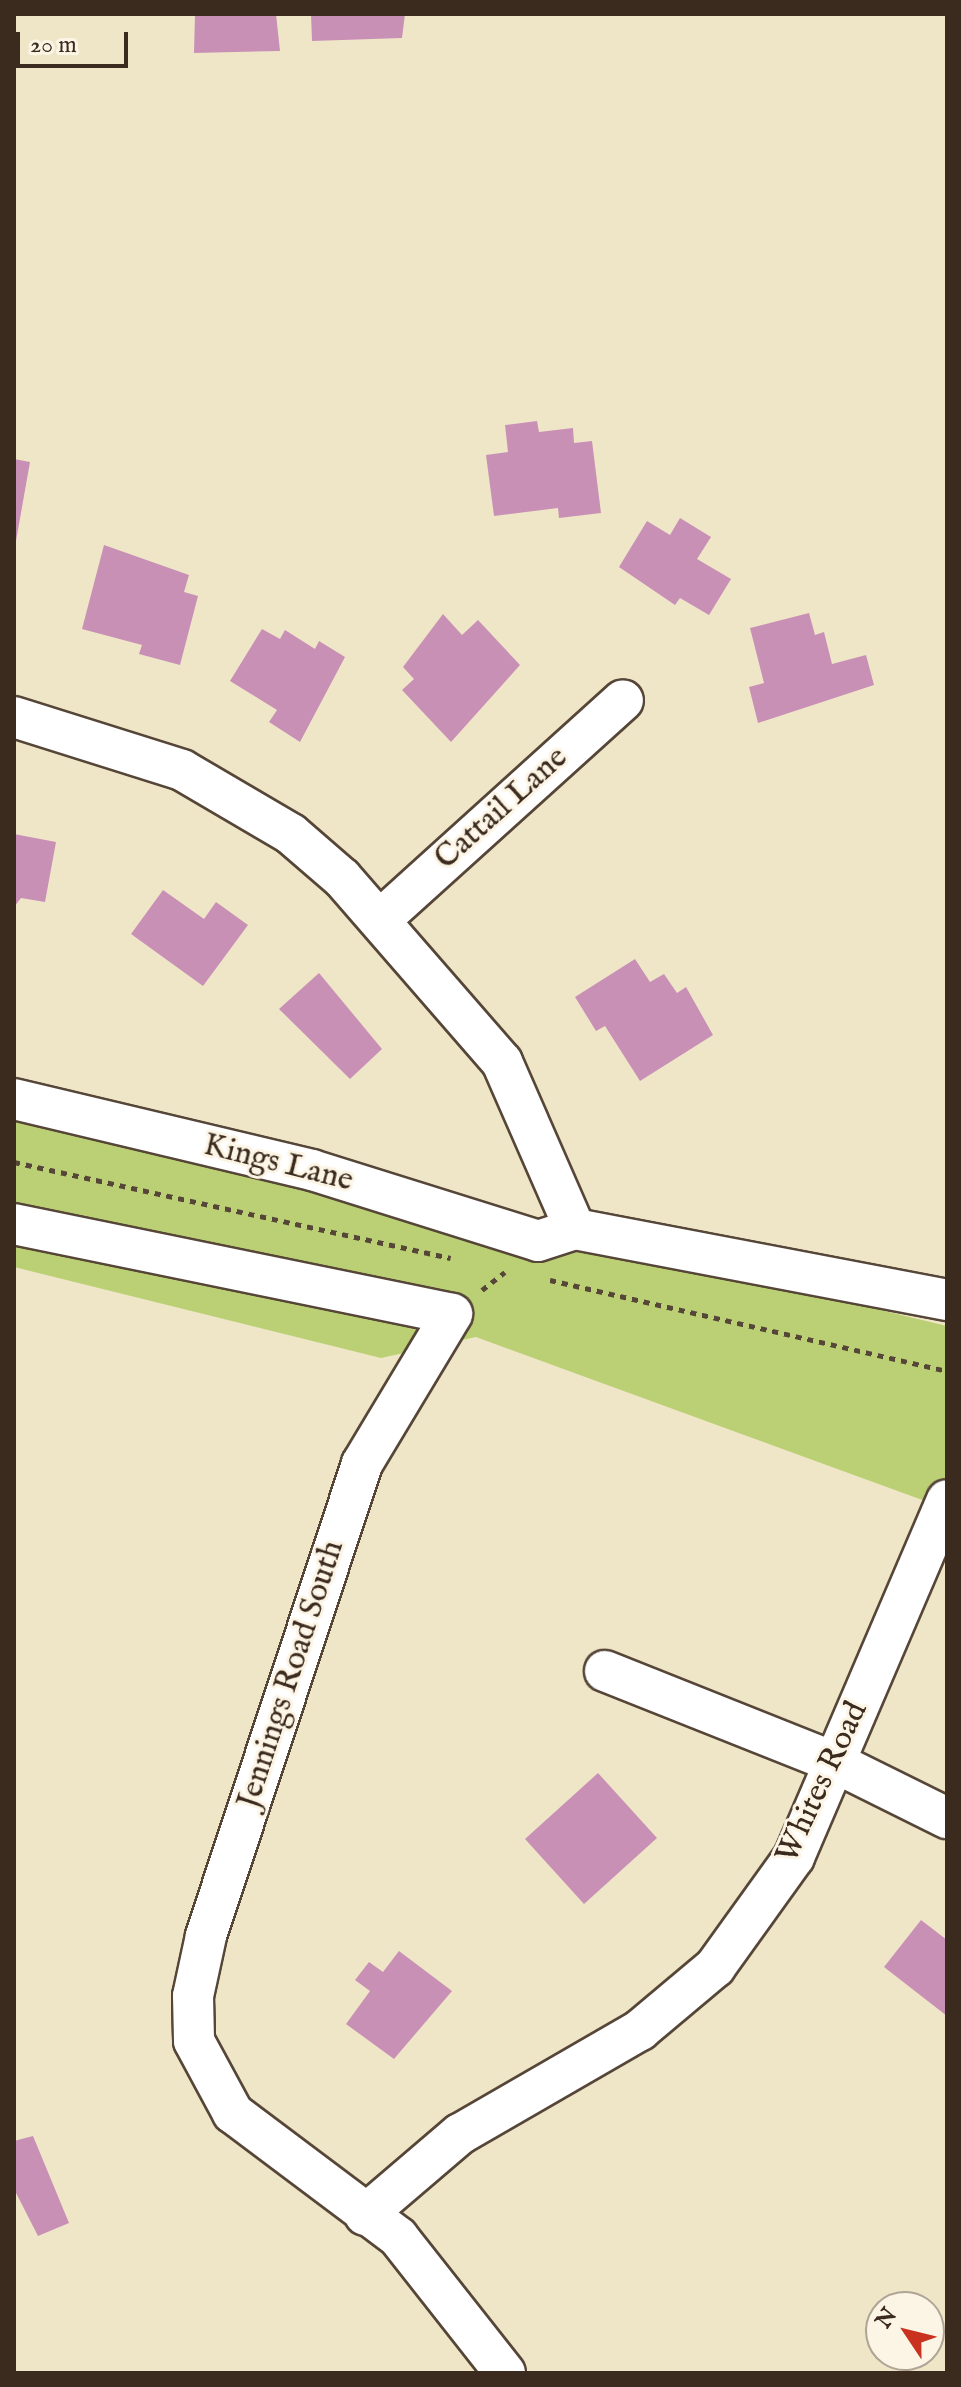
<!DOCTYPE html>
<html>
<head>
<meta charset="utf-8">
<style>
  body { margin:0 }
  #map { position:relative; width:961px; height:2387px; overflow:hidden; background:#efe6c8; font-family:"IM FELL English",serif }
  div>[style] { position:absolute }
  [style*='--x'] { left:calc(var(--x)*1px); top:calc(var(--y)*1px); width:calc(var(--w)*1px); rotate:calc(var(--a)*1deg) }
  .green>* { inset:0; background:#bbd074 }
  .building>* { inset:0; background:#c990b6 }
  .path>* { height:5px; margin-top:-2.5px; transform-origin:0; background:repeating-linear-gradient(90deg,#564638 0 6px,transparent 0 12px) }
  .roads { filter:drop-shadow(2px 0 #564638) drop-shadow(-2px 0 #564638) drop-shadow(0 2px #564638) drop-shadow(0 -2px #564638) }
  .street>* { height:40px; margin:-20px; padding:0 20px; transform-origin:20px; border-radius:20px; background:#fff }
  span { translate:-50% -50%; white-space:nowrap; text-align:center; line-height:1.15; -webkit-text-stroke:6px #fcf5e5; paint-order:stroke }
  .street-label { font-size:32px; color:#3b2a1e }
  .frame { position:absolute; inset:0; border:16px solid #3b2a1e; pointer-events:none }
  .north { position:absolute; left:865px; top:2291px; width:80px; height:80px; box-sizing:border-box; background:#fcf5e5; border:2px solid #afa495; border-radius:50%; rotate:305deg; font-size:22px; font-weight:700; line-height:32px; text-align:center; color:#3b2a1e }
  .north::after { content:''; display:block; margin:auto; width:28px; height:36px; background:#c8321e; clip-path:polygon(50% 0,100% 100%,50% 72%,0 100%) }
  .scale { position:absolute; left:16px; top:32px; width:112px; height:36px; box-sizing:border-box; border:4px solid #3b2a1e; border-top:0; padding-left:10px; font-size:24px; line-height:28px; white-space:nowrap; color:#3b2a1e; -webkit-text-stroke:6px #fcf5e5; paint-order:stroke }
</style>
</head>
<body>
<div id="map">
  <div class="green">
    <div style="clip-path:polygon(14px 1102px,947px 1326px,947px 1509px,476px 1337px,381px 1358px,14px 1267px)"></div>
  </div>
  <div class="building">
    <div style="clip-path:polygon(195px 14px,276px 14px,280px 51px,194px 53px)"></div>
    <div style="clip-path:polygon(311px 14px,405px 14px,402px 38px,312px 41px)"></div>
    <div style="clip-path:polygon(537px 421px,539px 432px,573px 428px,574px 443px,592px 441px,601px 513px,559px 518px,558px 508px,494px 516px,486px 455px,508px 452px,505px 425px)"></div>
    <div style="clip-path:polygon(14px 459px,30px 462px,16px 541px,14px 541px)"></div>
    <div style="clip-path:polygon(680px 518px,711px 537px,697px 559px,731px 579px,709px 615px,680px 598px,675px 605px,619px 567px,647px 521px,670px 535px)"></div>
    <div style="clip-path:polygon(104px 545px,189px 575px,184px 592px,198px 596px,180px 665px,139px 654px,142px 645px,82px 629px)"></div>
    <div style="clip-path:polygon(809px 613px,815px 635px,824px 632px,832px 664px,866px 655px,874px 685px,758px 723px,749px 687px,764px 683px,750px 628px)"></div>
    <div style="clip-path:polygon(443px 614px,462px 635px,478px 620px,520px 665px,451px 742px,402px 690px,414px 679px,403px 667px)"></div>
    <div style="clip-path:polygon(262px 629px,280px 639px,285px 630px,315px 649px,319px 641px,345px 657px,300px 742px,269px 722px,277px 710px,230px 681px)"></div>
    <div style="clip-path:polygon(14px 834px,56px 842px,45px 902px,21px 898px,14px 907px)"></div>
    <div style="clip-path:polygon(163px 890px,204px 919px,216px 902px,248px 925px,203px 986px,131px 934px)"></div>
    <div style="clip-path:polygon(635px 959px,650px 982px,664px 974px,677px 993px,686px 987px,713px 1035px,640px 1081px,605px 1026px,596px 1031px,575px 997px)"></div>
    <div style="clip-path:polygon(319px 973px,382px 1049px,350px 1079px,279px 1009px)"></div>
    <div style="clip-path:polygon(598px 1773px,657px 1838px,584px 1904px,525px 1839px)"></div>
    <div style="clip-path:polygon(921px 1920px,947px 1940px,947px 2016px,884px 1967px)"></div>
    <div style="clip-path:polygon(399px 1951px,452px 1991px,394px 2059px,346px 2024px,370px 1991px,355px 1980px,369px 1962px,383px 1972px)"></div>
    <div style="clip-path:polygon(33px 2136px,69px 2223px,38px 2236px,14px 2189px,14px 2141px)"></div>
  </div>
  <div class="path">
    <div style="--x:14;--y:1162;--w:447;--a:12.4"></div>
    <div style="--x:550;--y:1280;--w:407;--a:12.9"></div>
    <div style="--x:482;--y:1290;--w:29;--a:-38"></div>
  </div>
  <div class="roads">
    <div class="street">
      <div style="--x:14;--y:717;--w:176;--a:17.5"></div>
      <div style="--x:182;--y:770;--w:126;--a:30.4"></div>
      <div style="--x:291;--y:834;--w:67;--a:40.8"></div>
      <div style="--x:342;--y:878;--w:244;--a:49"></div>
      <div style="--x:502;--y:1062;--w:182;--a:66.4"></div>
      <div style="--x:381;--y:919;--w:326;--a:-42.1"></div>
      <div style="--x:14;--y:1099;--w:306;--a:13.4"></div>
      <div style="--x:312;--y:1170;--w:237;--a:17.4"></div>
      <div style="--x:538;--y:1241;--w:39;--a:-18"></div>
      <div style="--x:575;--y:1229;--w:379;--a:10.8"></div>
      <div style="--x:14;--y:1224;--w:447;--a:11.6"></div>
      <div style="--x:452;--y:1314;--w:175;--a:121"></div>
      <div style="--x:362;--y:1464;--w:497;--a:108.3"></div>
      <div style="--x:206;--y:1936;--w:61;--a:102.2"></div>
      <div style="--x:193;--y:1996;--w:45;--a:88.7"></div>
      <div style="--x:194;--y:2041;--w:82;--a:61.6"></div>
      <div style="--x:233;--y:2113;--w:206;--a:36.9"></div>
      <div style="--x:398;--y:2237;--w:173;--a:51.8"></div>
      <div style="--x:605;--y:1671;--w:249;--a:21.7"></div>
      <div style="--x:836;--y:1763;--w:124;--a:26.4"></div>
      <div style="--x:365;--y:2215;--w:125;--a:-40.5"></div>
      <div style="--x:460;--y:2134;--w:208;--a:-30"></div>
      <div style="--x:640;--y:2030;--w:98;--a:-40"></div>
      <div style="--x:715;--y:1967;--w:135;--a:-54.3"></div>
      <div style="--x:794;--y:1857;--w:388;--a:-66.8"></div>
    </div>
  </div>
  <div class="street-label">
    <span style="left:502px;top:809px;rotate:-42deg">Cattail Lane</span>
    <span style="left:278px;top:1164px;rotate:14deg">Kings Lane</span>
    <span style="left:292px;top:1675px;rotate:-72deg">Jennings Road South</span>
    <span style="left:823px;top:1783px;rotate:-65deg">Whites Road</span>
  </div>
  <div class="frame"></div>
  <div class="north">N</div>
  <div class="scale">20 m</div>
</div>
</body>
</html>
